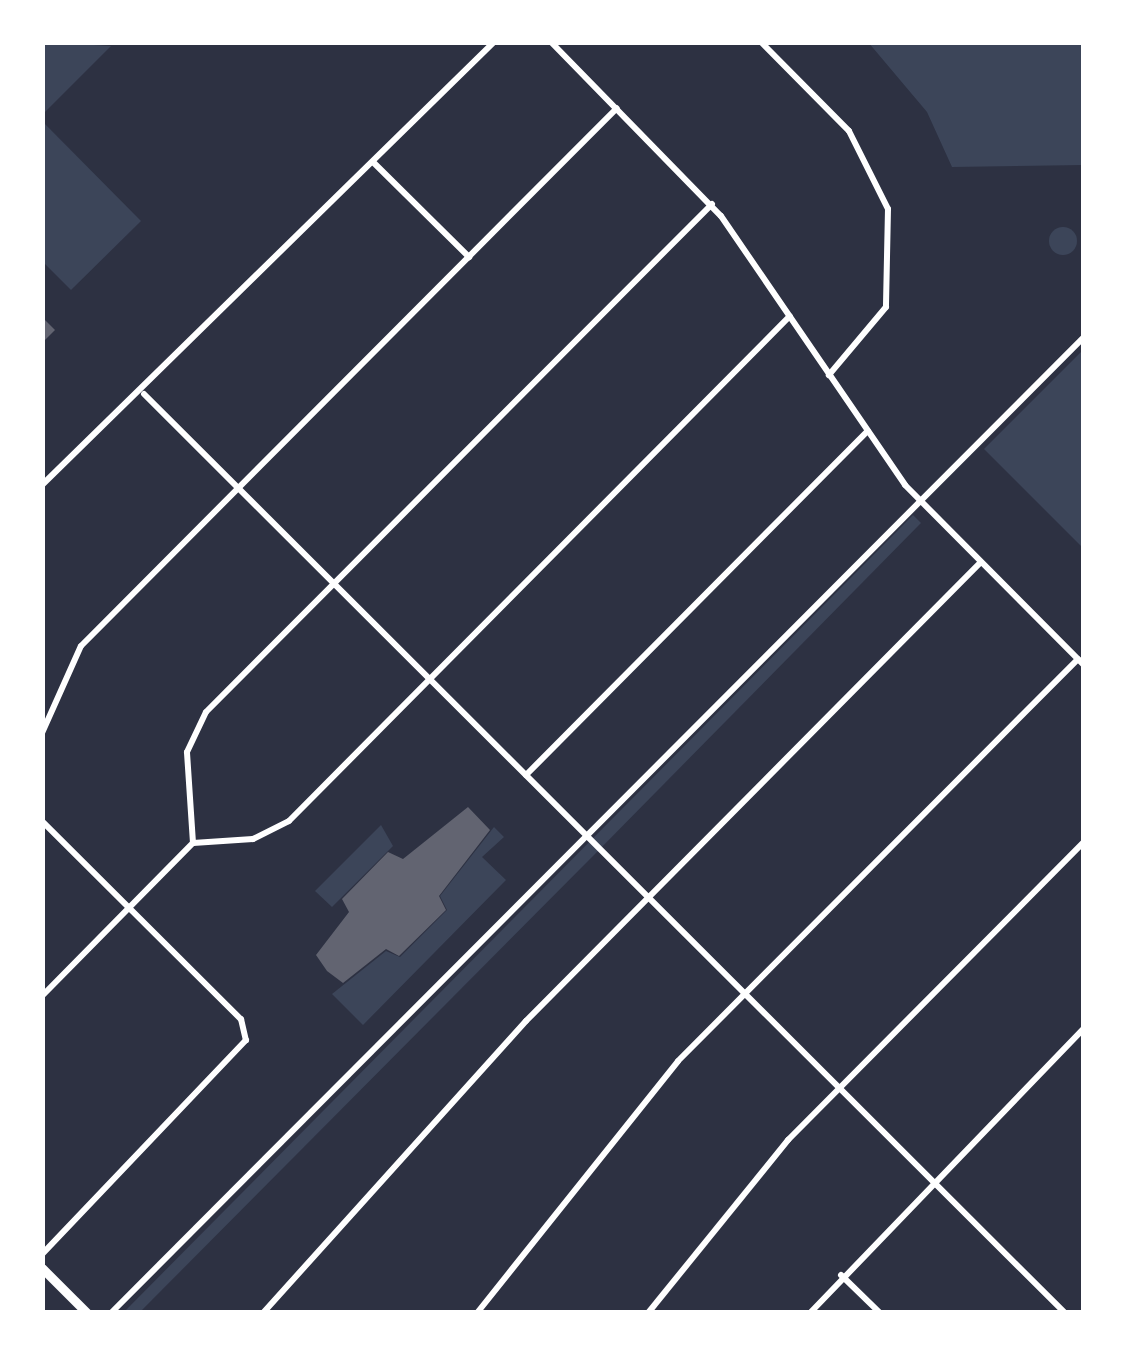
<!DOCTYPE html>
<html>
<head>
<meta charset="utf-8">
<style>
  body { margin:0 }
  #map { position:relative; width:1126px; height:1355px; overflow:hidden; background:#2d3142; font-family:"Space Grotesk",sans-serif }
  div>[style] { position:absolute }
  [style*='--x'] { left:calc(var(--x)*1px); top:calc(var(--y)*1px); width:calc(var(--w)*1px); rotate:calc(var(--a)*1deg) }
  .green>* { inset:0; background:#3c4559 }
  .round { border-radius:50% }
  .building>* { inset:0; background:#626471 }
  .minor>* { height:6px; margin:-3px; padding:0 3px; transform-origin:3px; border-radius:3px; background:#fff }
  .tertiary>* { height:9px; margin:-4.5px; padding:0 4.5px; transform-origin:4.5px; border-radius:4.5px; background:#fff }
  span { translate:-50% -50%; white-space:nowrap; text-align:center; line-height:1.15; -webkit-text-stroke:9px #fff; paint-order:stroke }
  .frame { position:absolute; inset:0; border:45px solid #fff; pointer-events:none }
</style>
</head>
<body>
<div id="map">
  <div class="green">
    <div style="clip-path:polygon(42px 42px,111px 46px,42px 115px)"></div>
    <div style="clip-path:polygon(868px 42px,1084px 42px,1084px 165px,952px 167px,927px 112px)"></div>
    <div style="clip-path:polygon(42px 121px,141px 221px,71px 290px,42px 261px)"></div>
    <div class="round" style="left:1049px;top:227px;width:28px;height:28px"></div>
    <div style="clip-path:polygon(1084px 349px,1084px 549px,984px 449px)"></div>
    <div style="clip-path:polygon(913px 515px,921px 523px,594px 855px,139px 1313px,123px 1313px)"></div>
    <div style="clip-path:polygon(381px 825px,393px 846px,332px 907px,315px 891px)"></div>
    <div style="clip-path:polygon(494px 827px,504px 837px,482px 857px,506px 880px,363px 1025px,332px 994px,386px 951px,400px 957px,447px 910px,440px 896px)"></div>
  </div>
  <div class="building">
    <div style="clip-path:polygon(42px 317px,55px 330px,42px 343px)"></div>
    <div style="clip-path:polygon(468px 807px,490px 830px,439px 896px,446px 910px,399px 956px,386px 949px,343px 983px,327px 971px,316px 955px,349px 912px,342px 899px,388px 852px,403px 859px)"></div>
  </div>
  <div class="minor">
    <div style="--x:551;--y:42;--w:243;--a:45.7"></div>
    <div style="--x:721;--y:216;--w:326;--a:55.6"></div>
    <div style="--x:905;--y:485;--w:254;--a:45.2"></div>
    <div style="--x:761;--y:42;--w:125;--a:45.3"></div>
    <div style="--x:849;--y:131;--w:87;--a:63.4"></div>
    <div style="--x:888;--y:209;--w:98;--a:91.2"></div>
    <div style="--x:886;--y:307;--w:89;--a:130"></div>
    <div style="--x:374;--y:163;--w:134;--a:44.7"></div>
    <div style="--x:144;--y:394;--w:1301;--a:44.94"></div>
    <div style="--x:42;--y:485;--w:633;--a:-44.42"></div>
    <div style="--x:42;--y:733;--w:95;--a:-65.9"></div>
    <div style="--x:81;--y:646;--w:759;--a:-45.11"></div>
    <div style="--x:526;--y:775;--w:485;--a:-45.2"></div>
    <div style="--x:42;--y:821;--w:281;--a:44.9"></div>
    <div style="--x:241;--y:1019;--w:22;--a:77"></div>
    <div style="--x:246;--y:1040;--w:296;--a:133.6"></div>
    <div style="--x:193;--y:843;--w:91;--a:-93.8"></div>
    <div style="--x:187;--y:752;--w:44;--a:-64.6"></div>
    <div style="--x:206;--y:712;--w:717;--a:-45.11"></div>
    <div style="--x:42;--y:996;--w:215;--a:-45.4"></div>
    <div style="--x:193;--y:843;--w:60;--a:-3.8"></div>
    <div style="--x:253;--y:839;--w:40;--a:-26.6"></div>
    <div style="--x:289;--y:821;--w:711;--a:-45.23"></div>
    <div style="--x:841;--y:1275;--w:54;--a:44.3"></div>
    <div style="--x:111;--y:1313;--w:1378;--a:-45.09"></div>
    <div style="--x:263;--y:1313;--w:393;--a:-48"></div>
    <div style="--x:526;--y:1021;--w:646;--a:-45.25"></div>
    <div style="--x:477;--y:1313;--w:322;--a:-51.4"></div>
    <div style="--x:678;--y:1061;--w:567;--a:-45.14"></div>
    <div style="--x:648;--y:1313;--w:223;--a:-51"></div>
    <div style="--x:788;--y:1140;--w:420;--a:-45.2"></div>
    <div style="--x:810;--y:1313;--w:395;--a:-46.1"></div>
  </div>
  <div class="tertiary">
    <div style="--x:42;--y:1268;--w:64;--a:45"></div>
  </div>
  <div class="frame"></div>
</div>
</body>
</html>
